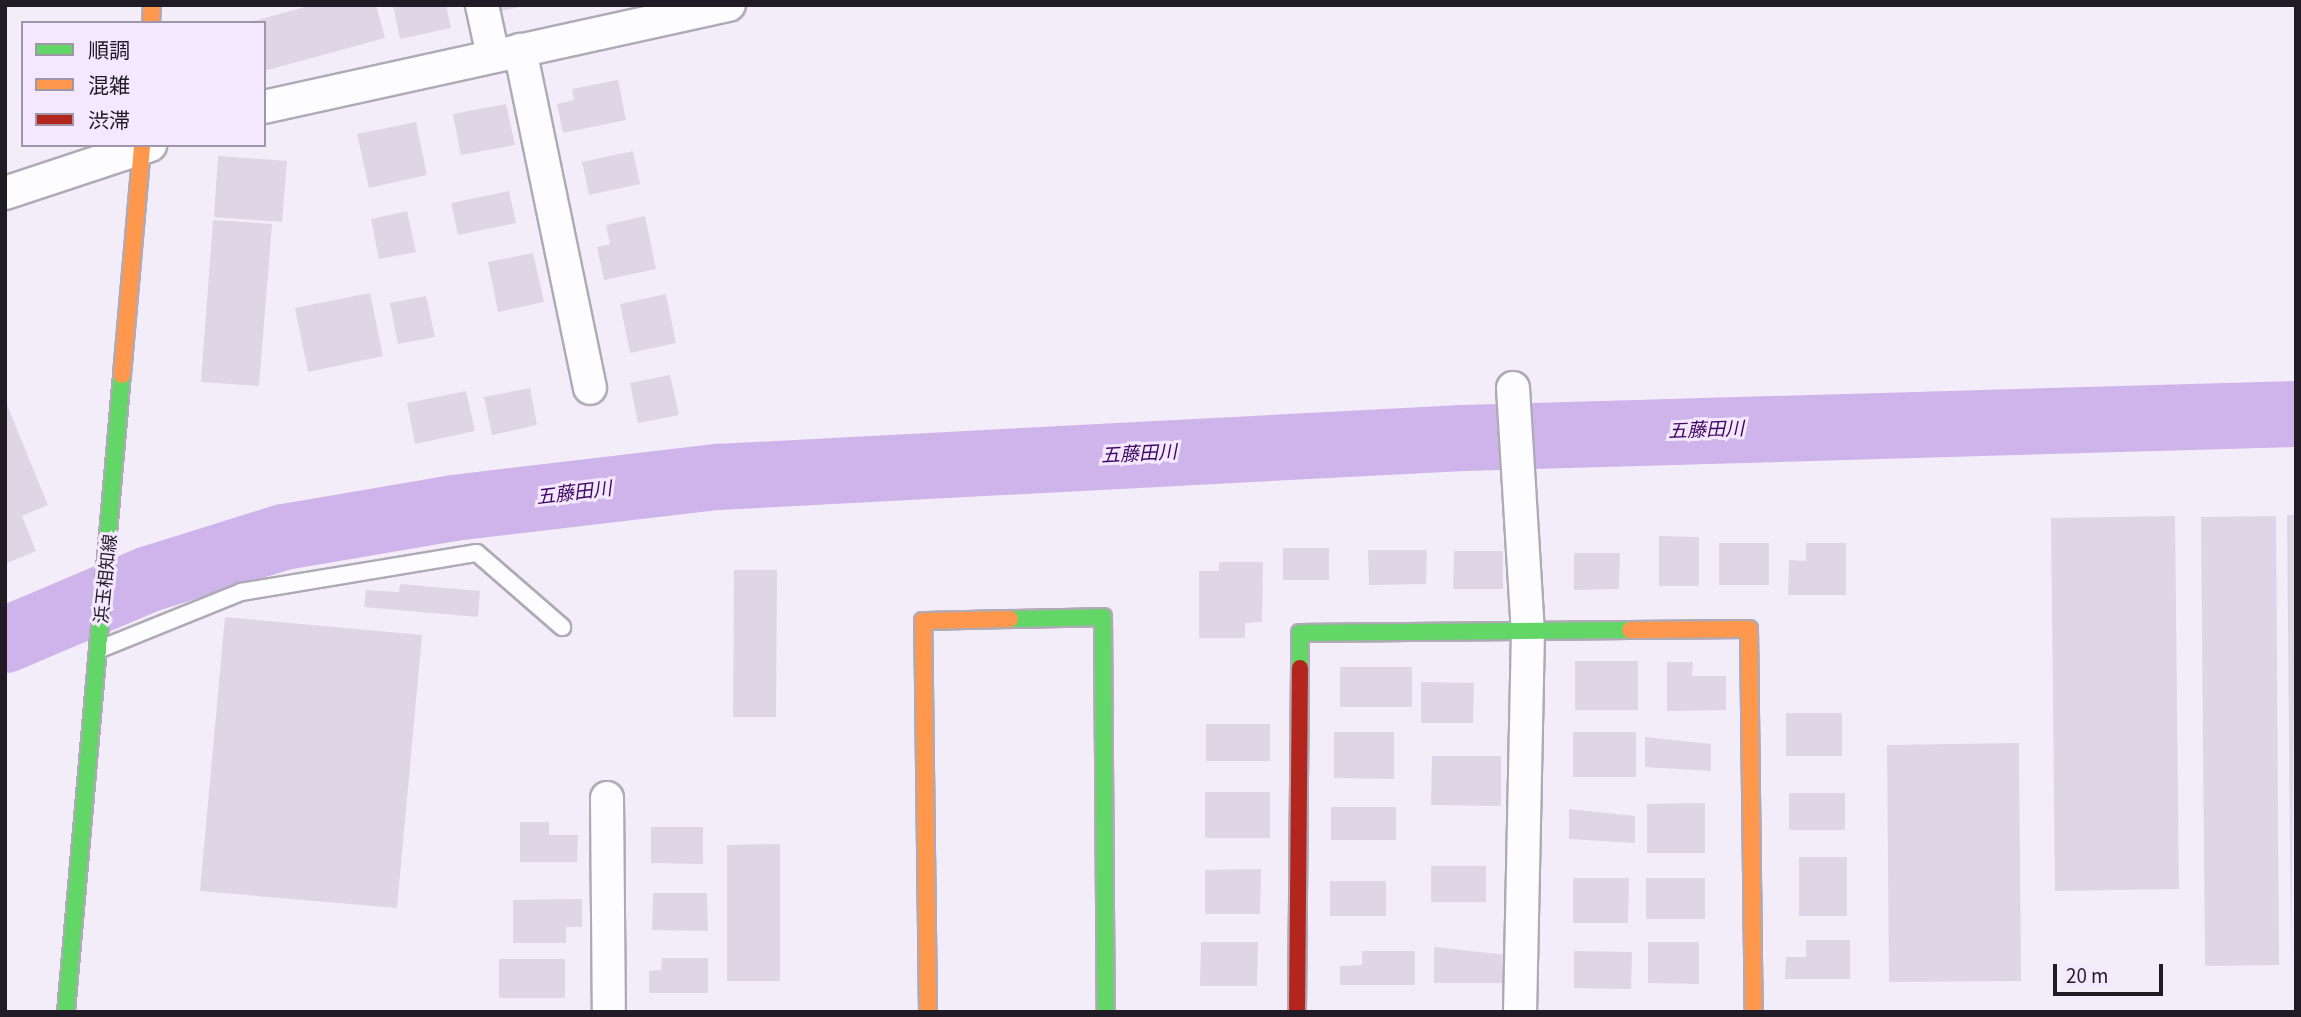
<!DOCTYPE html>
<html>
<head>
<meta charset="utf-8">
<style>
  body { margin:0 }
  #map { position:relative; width:2301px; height:1017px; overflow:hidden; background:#f3edfa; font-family:"Source Sans 3","Noto Sans JP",sans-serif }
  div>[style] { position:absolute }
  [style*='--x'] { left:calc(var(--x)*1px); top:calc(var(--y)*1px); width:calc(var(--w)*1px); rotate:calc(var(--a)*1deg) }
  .river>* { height:66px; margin:-33px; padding:0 33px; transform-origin:33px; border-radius:33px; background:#cfb3eb }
  .building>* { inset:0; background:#ded5e7 }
  .roads { filter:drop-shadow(2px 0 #afaab5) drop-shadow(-2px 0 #afaab5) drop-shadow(0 2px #afaab5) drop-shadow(0 -2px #afaab5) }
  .lane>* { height:16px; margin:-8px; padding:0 8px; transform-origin:8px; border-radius:8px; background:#fdfcfe }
  .street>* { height:32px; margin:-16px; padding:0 16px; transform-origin:16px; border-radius:16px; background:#fdfcfe }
  .fast>* { height:16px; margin:-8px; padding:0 8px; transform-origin:8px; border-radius:8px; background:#63d668 }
  .slow>* { height:16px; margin:-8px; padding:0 8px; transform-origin:8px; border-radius:8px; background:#ff974d }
  .jam>* { height:16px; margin:-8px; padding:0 8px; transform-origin:8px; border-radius:8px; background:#b3261e }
  span { translate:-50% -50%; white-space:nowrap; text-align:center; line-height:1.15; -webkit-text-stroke:6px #f3e8ff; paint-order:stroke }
  .street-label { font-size:18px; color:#201b25 }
  .water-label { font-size:19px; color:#3f0561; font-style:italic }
  .frame { position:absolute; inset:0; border:7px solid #201b25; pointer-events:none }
  .legend { position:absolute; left:21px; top:21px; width:245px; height:126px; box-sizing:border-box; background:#f3e8ff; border:2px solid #9f96a8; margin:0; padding:9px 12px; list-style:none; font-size:21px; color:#201b25 }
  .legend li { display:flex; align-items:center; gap:14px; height:35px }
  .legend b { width:35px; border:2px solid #9f96a8 }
  .scale { position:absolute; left:2053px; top:964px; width:110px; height:32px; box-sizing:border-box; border:4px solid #201b25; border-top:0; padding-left:9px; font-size:21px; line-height:24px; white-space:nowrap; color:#201b25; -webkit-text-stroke:5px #f3e8ff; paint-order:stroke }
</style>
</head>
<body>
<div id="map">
  <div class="river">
    <div style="--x:5;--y:640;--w:156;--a:-23"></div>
    <div style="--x:149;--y:579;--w:141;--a:-17.3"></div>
    <div style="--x:284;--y:537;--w:171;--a:-9.7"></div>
    <div style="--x:453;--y:508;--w:267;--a:-6.7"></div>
    <div style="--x:718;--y:477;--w:746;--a:-3"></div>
    <div style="--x:1463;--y:438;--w:833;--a:-1.65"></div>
  </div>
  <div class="building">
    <div style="clip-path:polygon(312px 5px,376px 5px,385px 38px,264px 71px,264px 23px,250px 22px)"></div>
    <div style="clip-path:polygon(393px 5px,446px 5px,451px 28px,400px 39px)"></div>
    <div style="clip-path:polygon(500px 5px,523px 5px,524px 6px,501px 11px)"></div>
    <div style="clip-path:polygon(618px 80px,626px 120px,563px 133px,557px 104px,574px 100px,572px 89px)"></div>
    <div style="clip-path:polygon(506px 104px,515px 145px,461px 155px,453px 114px)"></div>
    <div style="clip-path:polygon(416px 122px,427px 175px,369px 188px,357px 134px)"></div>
    <div style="clip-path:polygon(633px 151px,640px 184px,589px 195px,582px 162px)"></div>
    <div style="clip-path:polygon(218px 156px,287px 161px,282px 222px,214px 217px)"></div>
    <div style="clip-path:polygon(509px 191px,516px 223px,458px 235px,451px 203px)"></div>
    <div style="clip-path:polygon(407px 211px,416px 252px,379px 259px,371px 219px)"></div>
    <div style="clip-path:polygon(645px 216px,656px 269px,604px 280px,597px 247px,610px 244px,606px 225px)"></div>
    <div style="clip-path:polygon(213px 220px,272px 224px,259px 386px,201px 382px)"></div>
    <div style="clip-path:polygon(533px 253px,544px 302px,498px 312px,488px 262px)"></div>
    <div style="clip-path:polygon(370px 293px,383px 356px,308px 372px,295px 308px)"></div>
    <div style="clip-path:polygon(666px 294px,676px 343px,630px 353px,620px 304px)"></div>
    <div style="clip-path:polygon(426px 296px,435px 337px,398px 344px,390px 303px)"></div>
    <div style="clip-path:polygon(670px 375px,679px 415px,638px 423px,630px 383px)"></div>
    <div style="clip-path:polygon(530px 388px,537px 425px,492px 435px,484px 397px)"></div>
    <div style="clip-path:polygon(466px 391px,475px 431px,415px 444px,407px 403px)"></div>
    <div style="clip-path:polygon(5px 400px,48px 505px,22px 516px,36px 551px,5px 564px)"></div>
    <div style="clip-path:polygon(2287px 515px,2296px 515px,2291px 965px)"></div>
    <div style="clip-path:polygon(2175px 516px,2179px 889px,2055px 891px,2051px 518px)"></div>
    <div style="clip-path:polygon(2276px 516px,2279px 965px,2205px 966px,2201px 517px)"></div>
    <div style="clip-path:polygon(1659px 536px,1699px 537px,1699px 586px,1659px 586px)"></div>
    <div style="clip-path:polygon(1719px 543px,1769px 543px,1769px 585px,1719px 585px)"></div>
    <div style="clip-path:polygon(1806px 543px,1846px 543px,1846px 595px,1788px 595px,1789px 560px,1806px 561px)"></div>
    <div style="clip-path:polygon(1283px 548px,1329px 548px,1329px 580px,1283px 580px)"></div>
    <div style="clip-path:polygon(1368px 550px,1427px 550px,1426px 584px,1369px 585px)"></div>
    <div style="clip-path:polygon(1454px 551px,1503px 551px,1503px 589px,1453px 589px)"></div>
    <div style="clip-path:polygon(1574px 553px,1620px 553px,1619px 589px,1574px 590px)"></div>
    <div style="clip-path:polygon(1219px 562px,1263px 562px,1262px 622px,1245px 623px,1245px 638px,1199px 638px,1199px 571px,1219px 571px)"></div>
    <div style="clip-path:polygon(734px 570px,777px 570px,776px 717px,733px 717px)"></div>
    <div style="clip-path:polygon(400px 584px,480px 591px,478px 617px,364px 607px,366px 590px,399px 592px)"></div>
    <div style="clip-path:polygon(225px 617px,422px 635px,397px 908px,200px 891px)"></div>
    <div style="clip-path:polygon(1575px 661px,1638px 661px,1638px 710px,1575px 710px)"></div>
    <div style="clip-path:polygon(1667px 662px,1693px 662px,1692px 676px,1726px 676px,1726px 710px,1667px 711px)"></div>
    <div style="clip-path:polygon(1340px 667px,1412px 667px,1412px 707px,1340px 707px)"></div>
    <div style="clip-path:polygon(1421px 682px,1474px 683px,1473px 723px,1421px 723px)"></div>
    <div style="clip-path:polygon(1786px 713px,1842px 713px,1842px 756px,1786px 756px)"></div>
    <div style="clip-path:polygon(1206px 724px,1270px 724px,1270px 761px,1206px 761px)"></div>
    <div style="clip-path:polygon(1334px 732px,1394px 732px,1394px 779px,1334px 778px)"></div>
    <div style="clip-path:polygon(1573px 732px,1636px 732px,1636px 777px,1573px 777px)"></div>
    <div style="clip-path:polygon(1645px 737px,1711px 744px,1711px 771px,1645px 767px)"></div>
    <div style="clip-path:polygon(2019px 743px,2021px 981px,1889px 982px,1887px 745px)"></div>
    <div style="clip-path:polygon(1432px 756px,1501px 756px,1501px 806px,1431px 805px)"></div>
    <div style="clip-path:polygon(1205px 792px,1270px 792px,1270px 838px,1205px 838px)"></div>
    <div style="clip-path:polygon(1789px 793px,1845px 793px,1845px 830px,1789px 830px)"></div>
    <div style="clip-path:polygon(1705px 803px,1705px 853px,1647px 853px,1647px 804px)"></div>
    <div style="clip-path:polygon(1331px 807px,1396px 807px,1396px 840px,1331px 840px)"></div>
    <div style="clip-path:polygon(1569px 809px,1635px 816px,1635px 843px,1569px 839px)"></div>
    <div style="clip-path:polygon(520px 822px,549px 822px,549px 835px,578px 835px,577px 862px,520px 862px)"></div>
    <div style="clip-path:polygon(651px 827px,703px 827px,703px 864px,651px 863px)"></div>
    <div style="clip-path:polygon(780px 844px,780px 981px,727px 981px,727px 845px)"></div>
    <div style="clip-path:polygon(1799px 857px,1847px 857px,1847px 916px,1799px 916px)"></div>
    <div style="clip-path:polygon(1431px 866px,1486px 866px,1486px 902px,1431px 902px)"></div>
    <div style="clip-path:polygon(1261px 869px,1260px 914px,1205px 914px,1205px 870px)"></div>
    <div style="clip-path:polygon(1573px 878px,1629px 878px,1628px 923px,1573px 923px)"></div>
    <div style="clip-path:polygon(1646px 878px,1705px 878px,1705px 919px,1646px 919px)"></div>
    <div style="clip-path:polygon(1330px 881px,1386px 881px,1386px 916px,1330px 916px)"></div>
    <div style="clip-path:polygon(653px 893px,707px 893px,708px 931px,652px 930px)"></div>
    <div style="clip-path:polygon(582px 899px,582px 927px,566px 927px,566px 943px,513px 943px,513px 900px)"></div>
    <div style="clip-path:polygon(1806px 940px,1850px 940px,1850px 979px,1785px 979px,1786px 957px,1806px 957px)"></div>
    <div style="clip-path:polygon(1201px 942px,1258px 942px,1257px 986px,1200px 986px)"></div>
    <div style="clip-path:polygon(1648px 942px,1699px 942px,1699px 984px,1648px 983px)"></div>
    <div style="clip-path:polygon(1434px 947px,1507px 955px,1507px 983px,1434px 983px)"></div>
    <div style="clip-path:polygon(1362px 951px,1415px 951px,1415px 985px,1340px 985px,1340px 966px,1362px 965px)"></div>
    <div style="clip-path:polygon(1574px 951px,1632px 952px,1631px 989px,1574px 988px)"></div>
    <div style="clip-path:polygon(662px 958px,708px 958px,708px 993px,649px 993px,649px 971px,661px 970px)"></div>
    <div style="clip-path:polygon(499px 959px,565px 959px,565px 998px,499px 998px)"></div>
  </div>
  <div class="roads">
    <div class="lane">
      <div style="--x:100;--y:649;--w:152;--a:-22"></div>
      <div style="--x:241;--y:592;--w:239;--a:-9.4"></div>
      <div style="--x:477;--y:553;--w:113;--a:41"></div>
    </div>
    <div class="street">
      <div style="--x:482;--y:5;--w:52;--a:77.8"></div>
      <div style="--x:520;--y:50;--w:345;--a:78.3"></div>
      <div style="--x:264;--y:107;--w:476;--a:-12.4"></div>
      <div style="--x:5;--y:193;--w:153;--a:-18.3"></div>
      <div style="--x:1513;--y:388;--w:243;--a:86.5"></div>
      <div style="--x:1528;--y:631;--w:381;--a:91.2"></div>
      <div style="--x:607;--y:798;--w:214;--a:89.5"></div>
    </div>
    <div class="fast">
      <div style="--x:1010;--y:619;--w:93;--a:-1.2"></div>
      <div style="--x:1103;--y:617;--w:395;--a:89.6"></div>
      <div style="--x:1300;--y:668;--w:35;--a:-90"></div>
      <div style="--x:1300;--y:633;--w:330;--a:-0.5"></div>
      <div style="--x:66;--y:1012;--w:639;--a:-84.98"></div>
    </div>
    <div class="slow">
      <div style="--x:151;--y:23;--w:18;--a:-87"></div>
      <div style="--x:122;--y:375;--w:231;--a:-85"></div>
      <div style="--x:1630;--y:630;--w:119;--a:-0.5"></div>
      <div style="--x:1749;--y:629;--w:383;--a:89.3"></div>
      <div style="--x:928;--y:1012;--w:391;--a:-90.7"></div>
      <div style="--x:923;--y:621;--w:87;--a:-1.3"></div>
    </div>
    <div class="jam">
      <div style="--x:1297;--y:1012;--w:344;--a:-89.5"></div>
    </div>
  </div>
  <div class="street-label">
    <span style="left:107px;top:579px;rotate:-84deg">浜玉相知線</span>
  </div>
  <div class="water-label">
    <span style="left:1706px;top:431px;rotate:-2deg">五藤田川</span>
    <span style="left:1139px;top:455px;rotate:-3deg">五藤田川</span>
    <span style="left:574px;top:494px;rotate:-7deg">五藤田川</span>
  </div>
  <div class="frame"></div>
  <ul class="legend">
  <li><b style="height:9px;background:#63d668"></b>順調</li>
  <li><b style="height:9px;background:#ff974d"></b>混雑</li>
  <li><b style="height:9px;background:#b3261e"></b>渋滞</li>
  </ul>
  <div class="scale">20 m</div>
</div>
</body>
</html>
